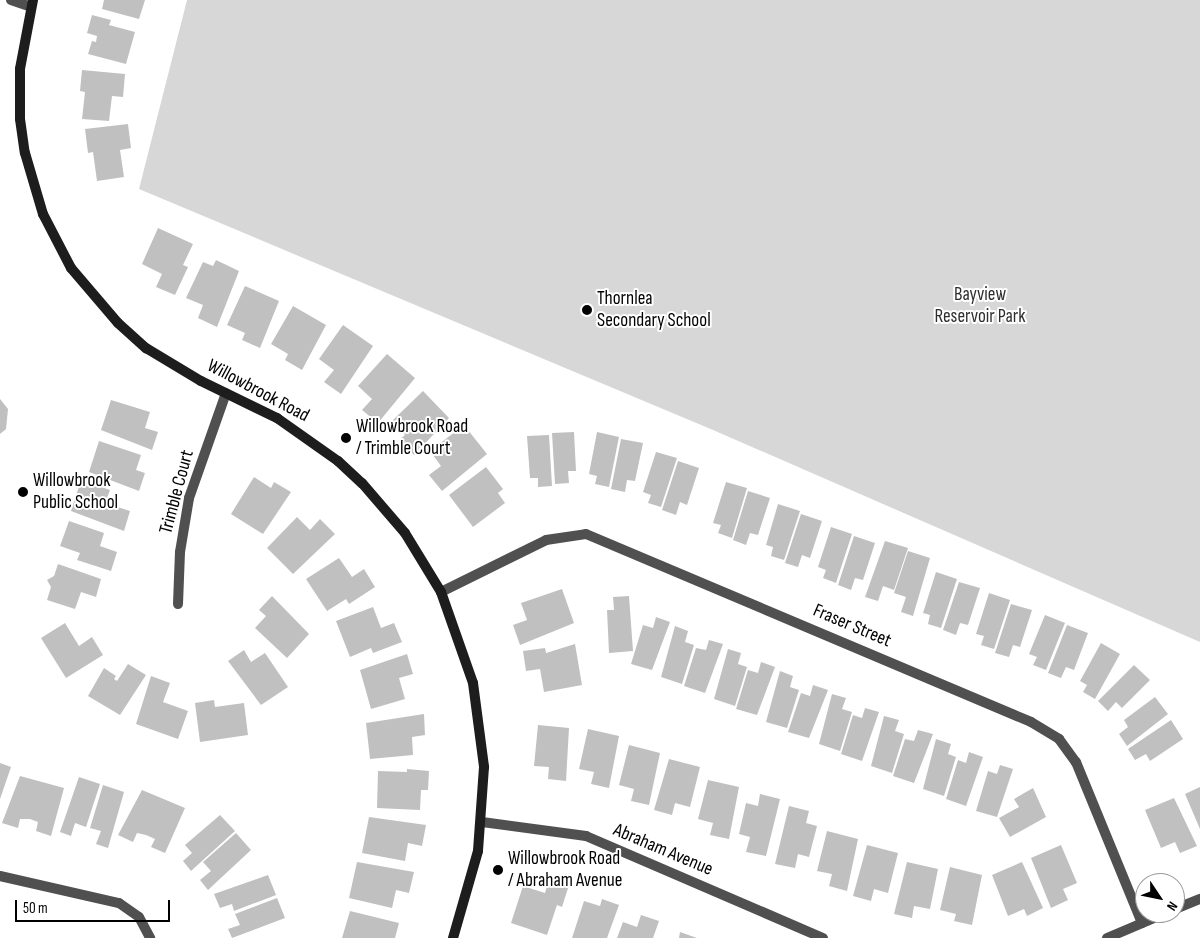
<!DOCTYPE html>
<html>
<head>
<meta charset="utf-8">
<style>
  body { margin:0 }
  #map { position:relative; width:1200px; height:938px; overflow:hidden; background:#fff; font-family:"Sofia Sans Condensed",sans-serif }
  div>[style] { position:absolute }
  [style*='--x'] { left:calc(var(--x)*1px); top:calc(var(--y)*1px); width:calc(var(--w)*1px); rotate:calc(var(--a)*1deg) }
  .green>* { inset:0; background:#d7d7d7 }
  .building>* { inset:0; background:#c0c0c0 }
  .street>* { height:10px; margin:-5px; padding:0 5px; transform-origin:5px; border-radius:5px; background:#505050 }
  .secondary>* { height:10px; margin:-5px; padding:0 5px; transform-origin:5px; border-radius:5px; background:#1d1d1d }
  .dots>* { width:14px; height:14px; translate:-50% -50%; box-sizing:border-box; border:2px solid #fff; border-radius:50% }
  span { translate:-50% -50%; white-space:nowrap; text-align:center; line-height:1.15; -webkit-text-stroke:4px #fff; paint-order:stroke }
  .park-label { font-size:19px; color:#2e2e2e }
  .poi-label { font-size:19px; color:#000 }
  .left { translate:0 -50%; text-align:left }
  .street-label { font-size:19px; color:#000 }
  .north { position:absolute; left:1135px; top:873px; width:50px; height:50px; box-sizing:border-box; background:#fff; border:1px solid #999; border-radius:50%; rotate:124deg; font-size:14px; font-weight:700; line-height:20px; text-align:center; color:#000 }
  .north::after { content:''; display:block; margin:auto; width:18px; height:22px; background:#000; clip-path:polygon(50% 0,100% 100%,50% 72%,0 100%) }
  .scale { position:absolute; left:15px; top:900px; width:155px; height:22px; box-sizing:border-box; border:2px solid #000; border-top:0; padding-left:6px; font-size:15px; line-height:18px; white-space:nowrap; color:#000; -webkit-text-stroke:4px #fff; paint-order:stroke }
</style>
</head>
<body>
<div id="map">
  <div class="green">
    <div style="clip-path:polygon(187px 0,1200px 0,1200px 642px,713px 430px,139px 189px)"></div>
  </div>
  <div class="building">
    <div style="clip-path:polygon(104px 0,145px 0,139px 19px,102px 9px)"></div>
    <div style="clip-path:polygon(92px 15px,111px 20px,109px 25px,135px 32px,126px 64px,88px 54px,92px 41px,96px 42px,97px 36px,87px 33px)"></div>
    <div style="clip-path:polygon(82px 70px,125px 74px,123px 97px,112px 96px,109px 121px,82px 119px,85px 92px,80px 91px)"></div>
    <div style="clip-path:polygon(128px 124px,131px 148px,120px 150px,124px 177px,97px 181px,93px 152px,88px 153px,85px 129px)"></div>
    <div style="clip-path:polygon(158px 228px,193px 244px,183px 265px,188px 267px,175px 295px,156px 287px,162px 274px,142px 264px)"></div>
    <div style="clip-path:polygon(216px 260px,239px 271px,217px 327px,198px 318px,203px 305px,186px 298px,203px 262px,213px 266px)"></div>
    <div style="clip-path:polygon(245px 286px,279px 301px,260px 348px,242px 340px,245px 333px,227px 325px)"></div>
    <div style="clip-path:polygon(293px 306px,326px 325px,302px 370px,285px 360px,288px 354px,271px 344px)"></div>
    <div style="clip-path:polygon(343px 325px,373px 346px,341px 394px,324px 382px,334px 370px,319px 359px)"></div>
    <div style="clip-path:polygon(387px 354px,415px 378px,378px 423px,362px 410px,372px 399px,358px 386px)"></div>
    <div style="clip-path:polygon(423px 391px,449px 418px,414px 455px,399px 440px,405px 435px,392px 421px)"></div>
    <div style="clip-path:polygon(0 399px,8px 409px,6px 429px,0 434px)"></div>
    <div style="clip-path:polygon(111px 400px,150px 412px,145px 428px,158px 432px,152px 450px,101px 430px)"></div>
    <div style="clip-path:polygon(464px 425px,487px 454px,442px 491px,429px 475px,441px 466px,430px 451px)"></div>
    <div style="clip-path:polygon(574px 432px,576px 471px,568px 471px,569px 483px,555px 484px,552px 433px)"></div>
    <div style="clip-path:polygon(597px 432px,619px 437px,609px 487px,595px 484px,597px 476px,589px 474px)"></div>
    <div style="clip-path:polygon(549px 435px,552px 486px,538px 487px,538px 478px,530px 478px,527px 436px)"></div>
    <div style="clip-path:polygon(621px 439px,643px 443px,635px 481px,627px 480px,625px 492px,611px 489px)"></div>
    <div style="clip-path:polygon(99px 441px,141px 455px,136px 470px,145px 473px,139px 491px,89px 472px)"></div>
    <div style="clip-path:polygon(656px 452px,677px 458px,661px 507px,648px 503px,651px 495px,643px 492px)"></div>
    <div style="clip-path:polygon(678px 461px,699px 468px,687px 505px,680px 502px,676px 515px,662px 510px)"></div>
    <div style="clip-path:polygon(486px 467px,503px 489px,498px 493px,505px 503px,473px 527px,449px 495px)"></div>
    <div style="clip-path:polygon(254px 477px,271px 488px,274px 482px,291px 492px,263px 534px,231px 514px)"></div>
    <div style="clip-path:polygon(81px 480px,110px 490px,105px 503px,130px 511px,124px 531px,71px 511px)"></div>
    <div style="clip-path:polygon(726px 482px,747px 488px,732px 538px,718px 533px,721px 525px,713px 523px)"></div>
    <div style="clip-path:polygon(748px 491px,770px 498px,758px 535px,750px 533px,746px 545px,733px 540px)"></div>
    <div style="clip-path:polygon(778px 504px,800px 511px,784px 560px,771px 556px,773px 547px,766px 545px)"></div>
    <div style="clip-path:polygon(801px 514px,822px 521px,810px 558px,802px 555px,798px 567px,785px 563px)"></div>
    <div style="clip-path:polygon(297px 517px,310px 530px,320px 519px,335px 534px,293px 574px,267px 548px)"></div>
    <div style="clip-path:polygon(69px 521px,104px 533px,100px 546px,117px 552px,111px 571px,77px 560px,80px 553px,60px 546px)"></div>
    <div style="clip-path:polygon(831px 527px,852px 534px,836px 583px,823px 578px,826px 570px,818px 567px)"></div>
    <div style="clip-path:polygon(854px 536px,875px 543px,863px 580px,855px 578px,851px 590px,838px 585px)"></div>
    <div style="clip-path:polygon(885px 541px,908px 548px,894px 590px,883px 586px,878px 601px,865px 597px)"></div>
    <div style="clip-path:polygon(908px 551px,930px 558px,913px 616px,901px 612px,906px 597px,894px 593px)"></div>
    <div style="clip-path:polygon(339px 558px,352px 577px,364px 569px,375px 587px,349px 604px,346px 599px,327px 611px,306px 579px)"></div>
    <div style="clip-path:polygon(58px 564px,101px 579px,96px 597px,81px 592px,75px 609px,47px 600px,51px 587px,47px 580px,54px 576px)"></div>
    <div style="clip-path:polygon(936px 572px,957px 579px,941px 628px,928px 624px,930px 615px,923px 613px)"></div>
    <div style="clip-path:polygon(959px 582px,980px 588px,968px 625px,960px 623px,956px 635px,943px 630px)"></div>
    <div style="clip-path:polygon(562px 589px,574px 623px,520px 645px,513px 625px,527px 620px,521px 603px)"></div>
    <div style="clip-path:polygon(989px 593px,1010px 600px,994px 649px,981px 645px,984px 636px,976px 634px)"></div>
    <div style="clip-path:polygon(272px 596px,309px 634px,287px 658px,255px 628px,266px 616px,259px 610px)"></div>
    <div style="clip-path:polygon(629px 596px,633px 651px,609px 653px,607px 610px,614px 610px,613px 597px)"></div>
    <div style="clip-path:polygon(1011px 604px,1032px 610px,1020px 647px,1013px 645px,1009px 657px,995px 653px)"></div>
    <div style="clip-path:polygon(373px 607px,381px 628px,394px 623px,402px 642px,373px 653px,371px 648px,350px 657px,336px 621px)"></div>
    <div style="clip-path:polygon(1045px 615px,1065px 623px,1046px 670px,1033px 665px,1037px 657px,1029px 654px)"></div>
    <div style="clip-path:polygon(656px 617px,670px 622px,652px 670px,631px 664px,643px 625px,653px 628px)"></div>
    <div style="clip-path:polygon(65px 623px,79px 646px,92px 637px,103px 655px,66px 678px,41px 638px)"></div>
    <div style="clip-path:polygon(1067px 625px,1088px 633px,1074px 670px,1066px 667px,1061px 678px,1048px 673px)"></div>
    <div style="clip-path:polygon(675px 626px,688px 631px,685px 642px,694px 645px,682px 684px,661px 677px)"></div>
    <div style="clip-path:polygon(709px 640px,723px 644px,705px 693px,684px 686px,696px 648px,706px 650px)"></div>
    <div style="clip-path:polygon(1101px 643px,1120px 654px,1095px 699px,1083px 692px,1087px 685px,1080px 681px)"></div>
    <div style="clip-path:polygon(575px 644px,582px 685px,544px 692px,540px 669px,526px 671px,523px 651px,545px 648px,546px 653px)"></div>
    <div style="clip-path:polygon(728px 649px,741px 653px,738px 664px,747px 667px,735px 706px,714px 699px)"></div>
    <div style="clip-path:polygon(244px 650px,251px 662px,265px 653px,288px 687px,261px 705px,228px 661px)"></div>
    <div style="clip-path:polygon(407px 654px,413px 674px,399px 678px,405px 699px,371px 709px,360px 670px)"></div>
    <div style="clip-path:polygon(761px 662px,775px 667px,757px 715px,736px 709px,748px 670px,758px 673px)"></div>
    <div style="clip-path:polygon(128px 664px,146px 675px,120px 715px,88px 696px,104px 668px,116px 676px,114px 679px,117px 681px)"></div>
    <div style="clip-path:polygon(1134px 665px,1150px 680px,1122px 708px,1116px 702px,1108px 711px,1098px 701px)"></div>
    <div style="clip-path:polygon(780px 671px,793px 676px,790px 687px,799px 690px,787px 728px,766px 722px)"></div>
    <div style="clip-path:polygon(151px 676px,170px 683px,163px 702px,188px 711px,178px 739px,136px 724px)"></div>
    <div style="clip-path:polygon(813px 685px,828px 690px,809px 738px,788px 732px,801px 693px,810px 696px)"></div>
    <div style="clip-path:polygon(832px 694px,846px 698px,842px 709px,852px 712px,840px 751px,819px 744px)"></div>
    <div style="clip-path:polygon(1155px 697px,1168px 714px,1127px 746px,1119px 734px,1128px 727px,1124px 720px)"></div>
    <div style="clip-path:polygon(214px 700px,215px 707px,244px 703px,248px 735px,200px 742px,195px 703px)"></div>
    <div style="clip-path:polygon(865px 708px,879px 712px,862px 761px,841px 754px,853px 715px,862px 718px)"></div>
    <div style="clip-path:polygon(424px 714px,425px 735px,412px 737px,413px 755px,370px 759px,366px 723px)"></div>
    <div style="clip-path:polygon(884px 716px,899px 720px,895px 731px,904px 734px,892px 773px,871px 766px)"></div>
    <div style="clip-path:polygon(1171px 720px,1183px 739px,1150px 761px,1146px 754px,1135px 760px,1128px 749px)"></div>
    <div style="clip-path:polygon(538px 725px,569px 728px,566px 781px,548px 779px,549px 767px,534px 766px)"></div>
    <div style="clip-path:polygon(588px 729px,619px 736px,609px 788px,591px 784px,594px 772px,579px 769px)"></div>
    <div style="clip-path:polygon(918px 730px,933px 734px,914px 783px,893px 776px,905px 739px,914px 741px)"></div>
    <div style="clip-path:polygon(936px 739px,951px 744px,948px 754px,956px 757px,944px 796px,923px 789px)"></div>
    <div style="clip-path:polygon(629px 745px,660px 753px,649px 805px,631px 801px,634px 789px,619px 785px)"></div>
    <div style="clip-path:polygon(969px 752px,983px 757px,966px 806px,946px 799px,958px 760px,966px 763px)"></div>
    <div style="clip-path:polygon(669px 759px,700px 767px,690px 807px,675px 803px,672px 815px,654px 810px)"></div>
    <div style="clip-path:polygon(0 763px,11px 767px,0 799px)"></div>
    <div style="clip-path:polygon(1000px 765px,1013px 769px,997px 817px,976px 811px,988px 771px,997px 774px)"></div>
    <div style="clip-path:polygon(407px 769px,429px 771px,428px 790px,421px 790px,420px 810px,377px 808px,378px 771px,407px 772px)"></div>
    <div style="clip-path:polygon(20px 776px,64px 788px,51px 836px,36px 831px,38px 822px,30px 819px,20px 819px,18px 828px,2px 823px)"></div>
    <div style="clip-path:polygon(79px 777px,100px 784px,86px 827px,75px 823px,71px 836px,60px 832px)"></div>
    <div style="clip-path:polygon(708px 780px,739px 787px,729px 839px,710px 835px,713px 823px,698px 819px)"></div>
    <div style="clip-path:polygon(103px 785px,124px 792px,108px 848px,96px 844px,101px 831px,90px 828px)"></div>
    <div style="clip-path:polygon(1200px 787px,1200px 829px,1185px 794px)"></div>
    <div style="clip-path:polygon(1033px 788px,1046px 817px,1010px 837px,999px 818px,1019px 807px,1014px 799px)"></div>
    <div style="clip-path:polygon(142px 790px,185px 808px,165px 853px,151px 847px,155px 839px,146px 835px,137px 833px,133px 842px,118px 835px)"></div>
    <div style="clip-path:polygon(760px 794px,780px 799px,766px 856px,746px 852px,750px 837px,739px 834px,746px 803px,758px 806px)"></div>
    <div style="clip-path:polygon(1174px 798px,1197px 846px,1180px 853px,1175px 842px,1161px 848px,1145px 810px)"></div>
    <div style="clip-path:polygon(789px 806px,809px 811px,806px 823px,817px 826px,809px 857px,798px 854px,795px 868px,775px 864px)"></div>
    <div style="clip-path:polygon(220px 815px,235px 831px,191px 871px,183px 861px,192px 853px,185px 845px)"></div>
    <div style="clip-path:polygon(369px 817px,426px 825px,422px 846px,408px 843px,405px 861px,362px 853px)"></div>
    <div style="clip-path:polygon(827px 831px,858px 839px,847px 891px,829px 886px,832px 874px,817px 871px)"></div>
    <div style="clip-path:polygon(236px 833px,251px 850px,208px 890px,200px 880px,211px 871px,203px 862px)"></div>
    <div style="clip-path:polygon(867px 845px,898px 853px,888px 893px,874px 889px,871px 901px,853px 896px)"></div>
    <div style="clip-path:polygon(1061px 845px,1077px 883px,1063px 889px,1068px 900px,1051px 908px,1031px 858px)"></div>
    <div style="clip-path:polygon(357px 862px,414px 872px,409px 893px,396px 890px,392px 908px,349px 898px)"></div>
    <div style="clip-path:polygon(907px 862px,938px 869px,930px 909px,914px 906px,912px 918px,894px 914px)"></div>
    <div style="clip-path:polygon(1022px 862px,1043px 908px,1027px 916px,1024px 909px,1008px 916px,992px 875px)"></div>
    <div style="clip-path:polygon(950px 867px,982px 875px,972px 925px,954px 921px,956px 914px,940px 910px)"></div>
    <div style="clip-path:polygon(268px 875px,276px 895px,234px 911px,232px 904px,220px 908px,214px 894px)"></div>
    <div style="clip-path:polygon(549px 879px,569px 885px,562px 907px,557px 905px,547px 935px,511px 923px,523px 886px,545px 893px)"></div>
    <div style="clip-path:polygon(277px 898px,285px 918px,232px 938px,228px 929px,240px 925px,235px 914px)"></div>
    <div style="clip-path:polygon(602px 899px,619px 905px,607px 938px,572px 938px,584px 901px,600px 906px)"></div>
    <div style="clip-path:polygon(350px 911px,399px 923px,395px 938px,342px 938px)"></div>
    <div style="clip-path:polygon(641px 915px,659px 921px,653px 938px,617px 938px,623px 922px,637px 927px)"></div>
    <div style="clip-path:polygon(680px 932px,697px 938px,679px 938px)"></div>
  </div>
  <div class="street">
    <div style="--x:11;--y:0;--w:21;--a:19"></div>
    <div style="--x:441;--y:592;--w:117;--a:-26.3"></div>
    <div style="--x:546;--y:540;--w:40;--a:-8.5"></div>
    <div style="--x:586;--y:534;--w:483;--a:22.9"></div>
    <div style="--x:1031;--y:722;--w:33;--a:31"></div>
    <div style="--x:1059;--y:739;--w:29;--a:54"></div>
    <div style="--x:1076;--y:762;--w:174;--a:67.7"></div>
    <div style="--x:178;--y:604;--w:52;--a:-87.8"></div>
    <div style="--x:180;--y:552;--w:55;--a:-80.5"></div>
    <div style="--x:189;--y:498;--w:111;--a:-70.6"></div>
    <div style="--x:482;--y:822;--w:105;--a:7.7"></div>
    <div style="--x:586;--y:836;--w:258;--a:23.3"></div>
    <div style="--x:0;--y:876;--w:122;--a:12.8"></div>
    <div style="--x:119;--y:903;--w:24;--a:35"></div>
    <div style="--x:139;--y:917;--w:24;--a:62"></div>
    <div style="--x:1175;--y:909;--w:27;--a:-22"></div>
    <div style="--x:1107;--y:938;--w:64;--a:-23"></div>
  </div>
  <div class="secondary">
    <div style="--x:33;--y:0;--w:70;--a:100.7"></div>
    <div style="--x:20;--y:69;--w:50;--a:90"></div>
    <div style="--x:20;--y:119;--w:34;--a:82"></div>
    <div style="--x:25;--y:153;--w:64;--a:73.6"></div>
    <div style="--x:43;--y:214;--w:61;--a:62.6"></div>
    <div style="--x:71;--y:268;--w:72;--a:49.5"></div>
    <div style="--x:118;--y:323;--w:38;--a:42"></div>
    <div style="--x:146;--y:348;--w:64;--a:31"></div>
    <div style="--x:201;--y:381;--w:85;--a:26"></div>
    <div style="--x:277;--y:418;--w:75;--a:35.2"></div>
    <div style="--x:338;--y:461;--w:33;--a:43"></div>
    <div style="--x:362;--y:483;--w:66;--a:49.3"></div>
    <div style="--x:405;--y:533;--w:69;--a:58.6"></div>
    <div style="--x:441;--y:592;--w:96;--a:70.6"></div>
    <div style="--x:473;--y:683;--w:85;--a:82.5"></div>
    <div style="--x:484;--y:767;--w:84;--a:94.1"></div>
    <div style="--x:478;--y:851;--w:91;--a:106"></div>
  </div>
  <div class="dots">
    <div style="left:587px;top:310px;background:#000"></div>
    <div style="left:346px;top:438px;background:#000"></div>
    <div style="left:23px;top:492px;background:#000"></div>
    <div style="left:498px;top:870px;background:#000"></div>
  </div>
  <div class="park-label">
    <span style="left:980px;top:306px">Bayview<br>Reservoir Park</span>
  </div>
  <div class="poi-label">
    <span class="left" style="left:597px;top:310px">Thornlea<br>Secondary School</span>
    <span class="left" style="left:356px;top:438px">Willowbrook Road<br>/ Trimble Court</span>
    <span class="left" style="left:33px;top:492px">Willowbrook<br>Public School</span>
    <span class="left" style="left:508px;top:870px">Willowbrook Road<br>/ Abraham Avenue</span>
  </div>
  <div class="street-label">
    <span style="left:258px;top:391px;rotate:28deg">Willowbrook Road</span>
    <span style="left:177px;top:492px;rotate:-75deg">Trimble Court</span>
    <span style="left:852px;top:626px;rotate:23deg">Fraser Street</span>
    <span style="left:663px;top:850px;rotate:23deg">Abraham Avenue</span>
  </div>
  <div class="north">N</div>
  <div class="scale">50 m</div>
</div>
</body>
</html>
